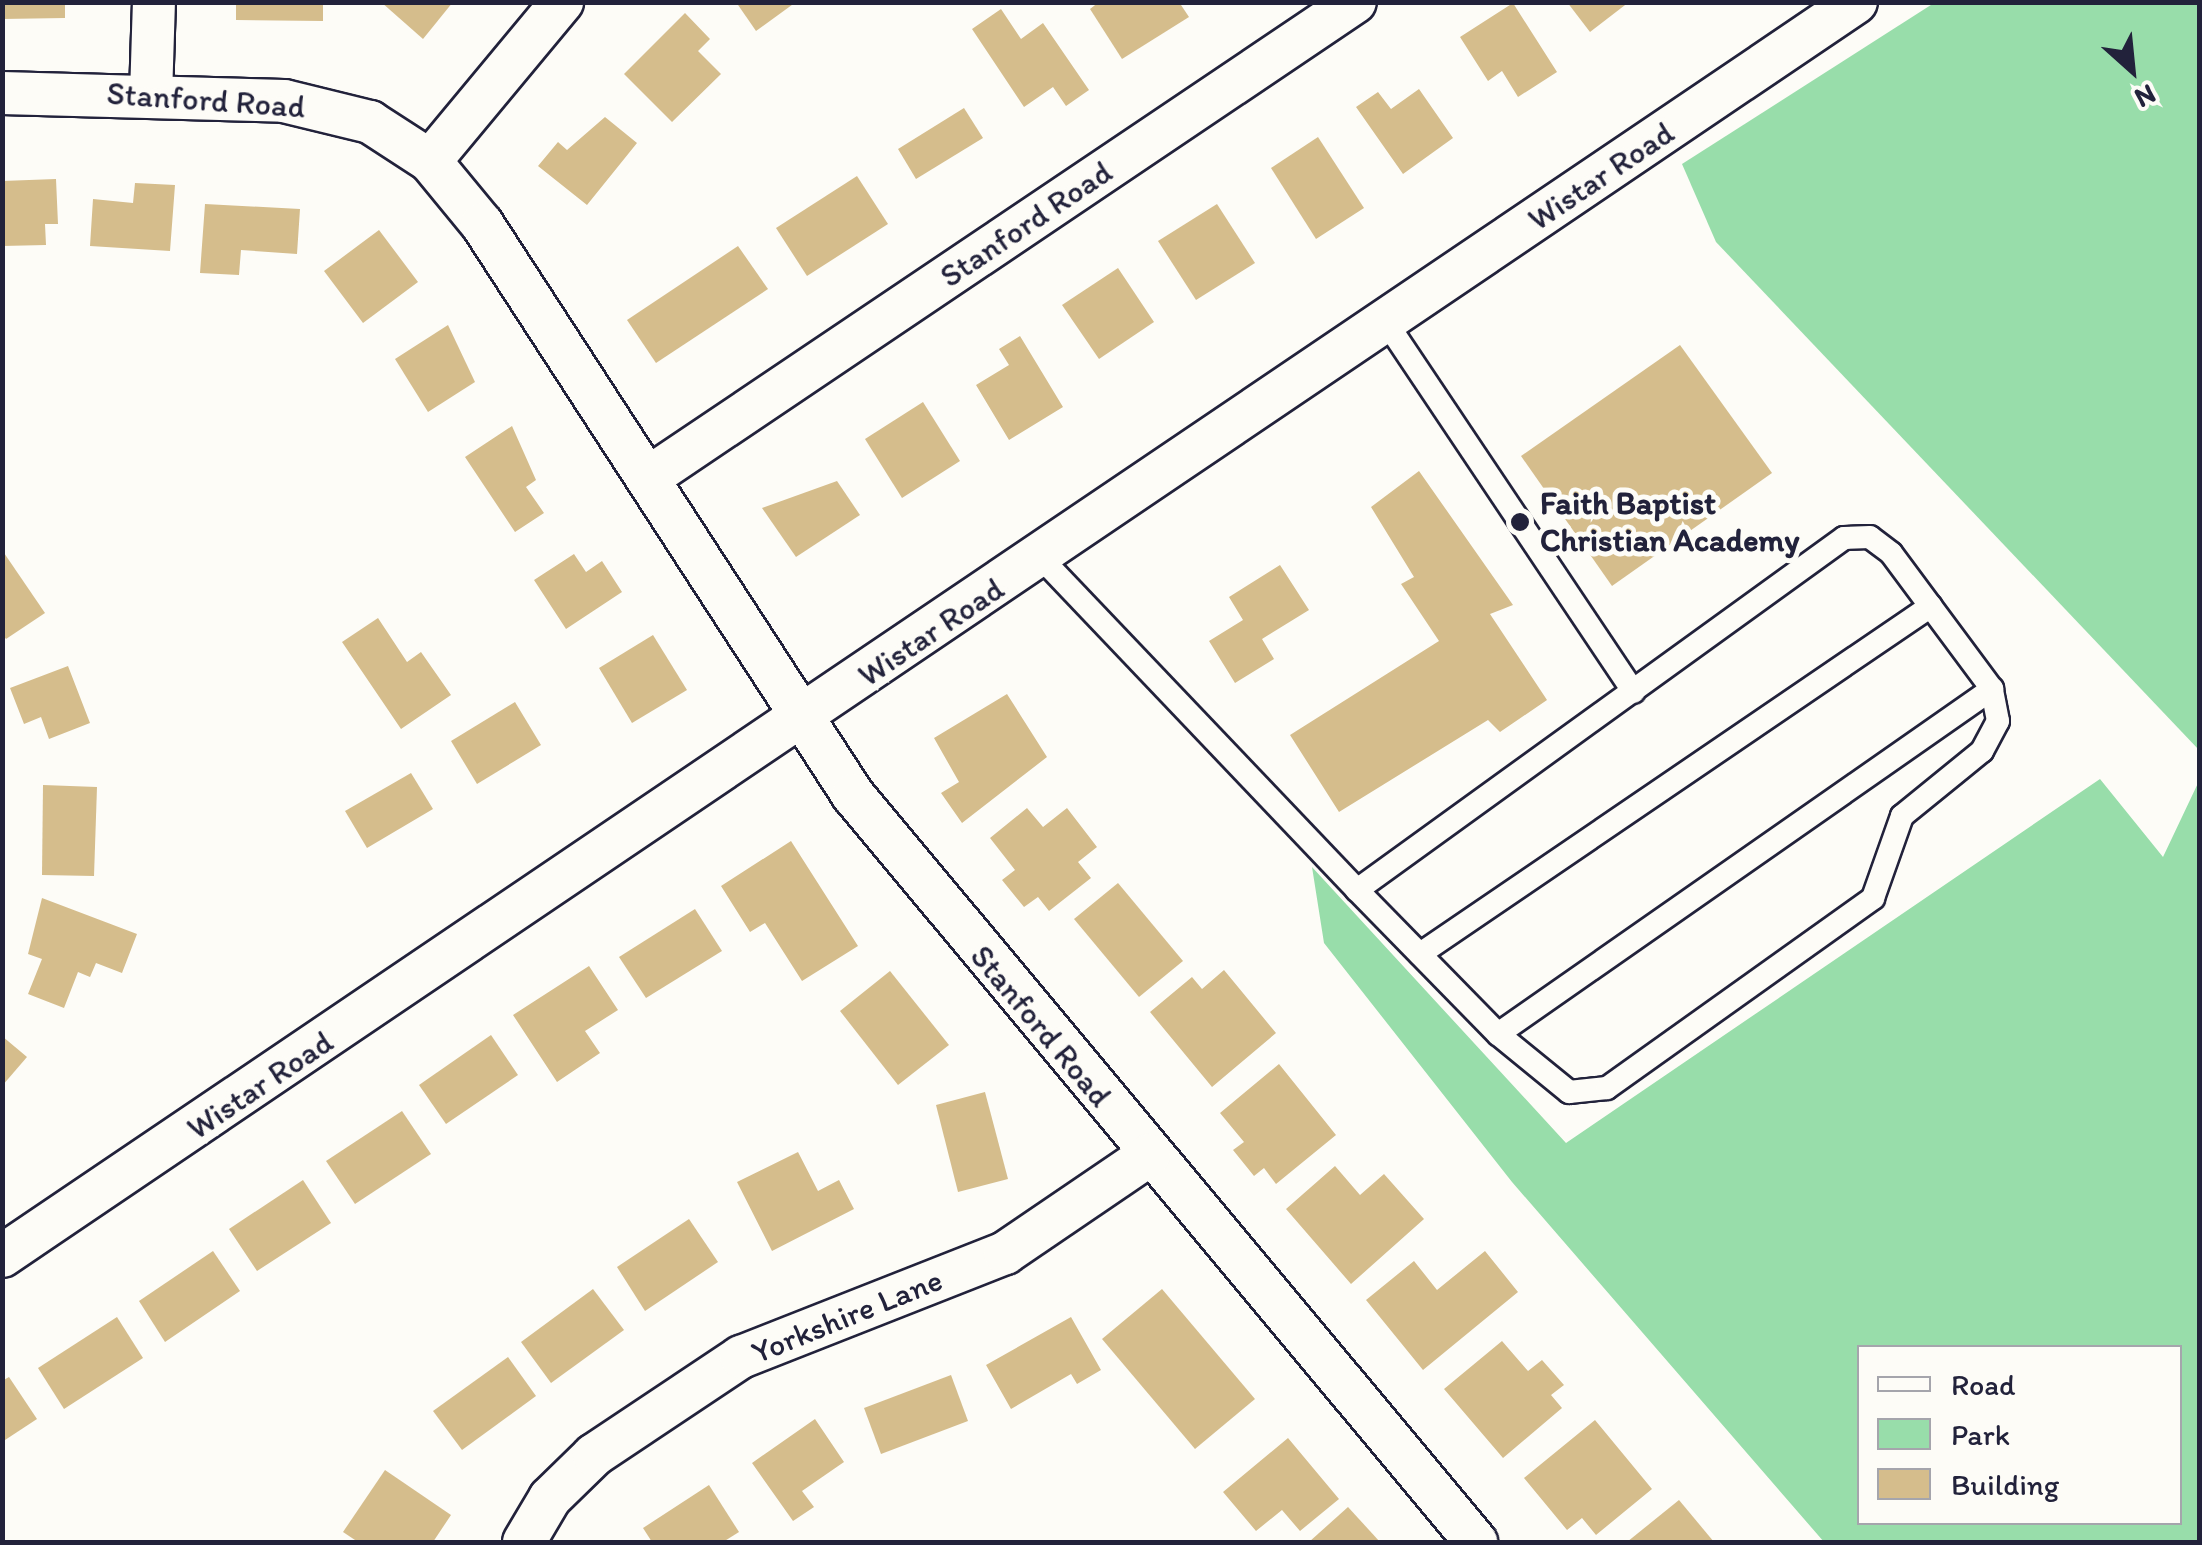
<!DOCTYPE html>
<html>
<head>
<meta charset="utf-8">
<style>
  body { margin:0 }
  #map { position:relative; width:2202px; height:1545px; overflow:hidden; background:#fdfcf7; font-family:Itim,sans-serif }
  div>[style] { position:absolute }
  [style*='--x'] { left:calc(var(--x)*1px); top:calc(var(--y)*1px); width:calc(var(--w)*1px); rotate:calc(var(--a)*1deg) }
  .green>* { inset:0; background:#98ddaa }
  .building>* { inset:0; background:#d5bd8c }
  .roads { filter:drop-shadow(2px 0 #22223b) drop-shadow(-2px 0 #22223b) drop-shadow(0 2px #22223b) drop-shadow(0 -2px #22223b) }
  .service>* { height:22px; margin:-11px; padding:0 11px; transform-origin:11px; border-radius:11px; background:#fdfcf7 }
  .minor>* { height:42px; margin:-21px; padding:0 21px; transform-origin:21px; border-radius:21px; background:#fdfcf7 }
  .dots>* { width:28px; height:28px; translate:-50% -50%; box-sizing:border-box; border:5px solid #fdfcf7; border-radius:50% }
  span { translate:-50% -50%; white-space:nowrap; text-align:center; line-height:1.15; -webkit-text-stroke:10px #fdfcf7; paint-order:stroke }
  .street-label { font-size:32px; color:#22223b }
  .poi-label { font-size:32px; color:#22223b; font-weight:700 }
  .left { translate:0 -50%; text-align:left }
  .frame { position:absolute; inset:0; border:5px solid #22223b; pointer-events:none }
  .legend { position:absolute; left:1857px; top:1345px; width:325px; height:180px; box-sizing:border-box; background:#fdfcf7; border:2px solid #a5a5ac; margin:0; padding:12px 18px; list-style:none; font-size:30px; color:#22223b }
  .legend li { display:flex; align-items:center; gap:20px; height:50px }
  .legend b { width:50px; border:2px solid #a5a5ac }
  .north { position:absolute; left:2082px; top:20px; width:100px; height:100px; -webkit-text-stroke:8px #fdfcf7; paint-order:stroke; rotate:153deg; font-size:28px; font-weight:700; line-height:40px; text-align:center; color:#22223b }
  .north::after { content:''; display:block; margin:auto; width:35px; height:45px; background:#22223b; clip-path:polygon(50% 0,100% 100%,50% 72%,0 100%) }
</style>
</head>
<body>
<div id="map">
  <div class="green">
    <div style="clip-path:polygon(1934px 3px,2199px 3px,2199px 750px,1716px 242px,1682px 164px)"></div>
    <div style="clip-path:polygon(evenodd,2100px 779px,2163px 857px,2199px 781px,2199px 1542px,1824px 1542px,1512px 1182px,1324px 943px,1312px 867px,1566px 1143px,2100px 779px,1860px 1348px,2180px 1348px,2180px 1522px,1860px 1522px,1860px 1348px)"></div>
  </div>
  <div class="building">
    <div style="clip-path:polygon(2px 2px,65px 2px,65px 18px,2px 19px)"></div>
    <div style="clip-path:polygon(236px 2px,323px 2px,323px 21px,236px 20px)"></div>
    <div style="clip-path:polygon(381px 2px,453px 2px,423px 39px)"></div>
    <div style="clip-path:polygon(736px 2px,796px 2px,756px 31px)"></div>
    <div style="clip-path:polygon(1099px 2px,1179px 2px,1189px 17px,1122px 59px,1090px 9px)"></div>
    <div style="clip-path:polygon(1567px 2px,1629px 2px,1590px 32px)"></div>
    <div style="clip-path:polygon(1513px 3px,1557px 72px,1518px 97px,1502px 71px,1488px 81px,1460px 37px)"></div>
    <div style="clip-path:polygon(1001px 9px,1021px 39px,1043px 23px,1089px 90px,1066px 106px,1053px 87px,1024px 107px,972px 29px)"></div>
    <div style="clip-path:polygon(685px 13px,710px 39px,698px 51px,721px 74px,672px 122px,624px 74px)"></div>
    <div style="clip-path:polygon(1419px 89px,1453px 138px,1403px 174px,1356px 107px,1378px 92px,1391px 109px)"></div>
    <div style="clip-path:polygon(964px 108px,983px 138px,916px 179px,898px 149px)"></div>
    <div style="clip-path:polygon(605px 117px,637px 143px,587px 205px,538px 166px,558px 142px,567px 150px)"></div>
    <div style="clip-path:polygon(1318px 137px,1364px 208px,1316px 239px,1271px 168px)"></div>
    <div style="clip-path:polygon(857px 176px,888px 224px,807px 276px,776px 228px)"></div>
    <div style="clip-path:polygon(56px 179px,58px 224px,45px 224px,46px 245px,2px 246px,2px 181px)"></div>
    <div style="clip-path:polygon(135px 183px,175px 185px,170px 251px,90px 246px,93px 199px,133px 203px)"></div>
    <div style="clip-path:polygon(205px 204px,300px 209px,297px 254px,241px 250px,239px 275px,200px 273px)"></div>
    <div style="clip-path:polygon(1217px 204px,1255px 263px,1196px 300px,1158px 241px)"></div>
    <div style="clip-path:polygon(379px 230px,418px 282px,363px 323px,324px 271px)"></div>
    <div style="clip-path:polygon(738px 246px,768px 289px,656px 363px,627px 320px)"></div>
    <div style="clip-path:polygon(1118px 268px,1154px 322px,1099px 359px,1062px 305px)"></div>
    <div style="clip-path:polygon(448px 325px,475px 382px,428px 412px,395px 359px)"></div>
    <div style="clip-path:polygon(1020px 336px,1063px 407px,1009px 440px,976px 385px,1009px 365px,999px 349px)"></div>
    <div style="clip-path:polygon(1680px 345px,1772px 473px,1612px 586px,1521px 456px)"></div>
    <div style="clip-path:polygon(923px 402px,960px 461px,902px 498px,865px 439px)"></div>
    <div style="clip-path:polygon(512px 426px,536px 480px,526px 487px,544px 513px,515px 532px,465px 457px)"></div>
    <div style="clip-path:polygon(1419px 471px,1513px 605px,1490px 614px,1547px 700px,1500px 732px,1488px 720px,1339px 812px,1290px 735px,1439px 641px,1401px 584px,1414px 577px,1371px 507px)"></div>
    <div style="clip-path:polygon(837px 481px,860px 515px,796px 557px,762px 508px)"></div>
    <div style="clip-path:polygon(2px 550px,45px 613px,6px 639px,2px 634px)"></div>
    <div style="clip-path:polygon(574px 554px,586px 572px,602px 561px,622px 592px,566px 629px,534px 580px)"></div>
    <div style="clip-path:polygon(1280px 565px,1309px 610px,1262px 639px,1274px 659px,1235px 683px,1209px 641px,1243px 620px,1229px 597px)"></div>
    <div style="clip-path:polygon(378px 618px,407px 662px,421px 652px,451px 695px,401px 729px,342px 642px)"></div>
    <div style="clip-path:polygon(653px 635px,687px 690px,632px 723px,599px 668px)"></div>
    <div style="clip-path:polygon(68px 666px,90px 723px,49px 739px,41px 717px,24px 724px,10px 688px)"></div>
    <div style="clip-path:polygon(1007px 694px,1047px 757px,962px 823px,941px 793px,959px 782px,934px 738px)"></div>
    <div style="clip-path:polygon(515px 702px,541px 745px,477px 784px,451px 741px)"></div>
    <div style="clip-path:polygon(411px 773px,433px 809px,367px 848px,345px 811px)"></div>
    <div style="clip-path:polygon(43px 785px,97px 787px,94px 876px,42px 875px)"></div>
    <div style="clip-path:polygon(1027px 808px,1043px 827px,1067px 808px,1097px 847px,1078px 862px,1091px 878px,1049px 911px,1038px 897px,1024px 907px,1002px 880px,1015px 870px,990px 838px)"></div>
    <div style="clip-path:polygon(791px 841px,858px 946px,802px 981px,765px 923px,750px 932px,721px 886px)"></div>
    <div style="clip-path:polygon(1118px 883px,1183px 961px,1139px 997px,1074px 919px)"></div>
    <div style="clip-path:polygon(42px 898px,137px 934px,122px 973px,96px 963px,90px 977px,78px 972px,64px 1008px,28px 994px,42px 959px,28px 954px)"></div>
    <div style="clip-path:polygon(695px 909px,722px 951px,646px 998px,619px 957px)"></div>
    <div style="clip-path:polygon(589px 966px,618px 1010px,585px 1031px,600px 1053px,557px 1082px,513px 1015px)"></div>
    <div style="clip-path:polygon(1224px 970px,1276px 1033px,1212px 1087px,1150px 1012px,1192px 977px,1202px 989px)"></div>
    <div style="clip-path:polygon(890px 971px,949px 1045px,898px 1085px,840px 1011px)"></div>
    <div style="clip-path:polygon(491px 1035px,518px 1075px,446px 1124px,419px 1085px)"></div>
    <div style="clip-path:polygon(2px 1036px,27px 1057px,2px 1086px)"></div>
    <div style="clip-path:polygon(1279px 1064px,1336px 1135px,1276px 1184px,1264px 1168px,1254px 1176px,1233px 1150px,1244px 1142px,1220px 1113px)"></div>
    <div style="clip-path:polygon(985px 1092px,1008px 1179px,958px 1192px,936px 1105px)"></div>
    <div style="clip-path:polygon(402px 1111px,431px 1154px,355px 1204px,326px 1161px)"></div>
    <div style="clip-path:polygon(798px 1152px,818px 1191px,839px 1180px,854px 1209px,772px 1251px,737px 1182px)"></div>
    <div style="clip-path:polygon(1335px 1166px,1360px 1195px,1384px 1174px,1424px 1219px,1351px 1284px,1286px 1209px)"></div>
    <div style="clip-path:polygon(303px 1180px,331px 1223px,257px 1271px,229px 1229px)"></div>
    <div style="clip-path:polygon(689px 1219px,718px 1262px,645px 1311px,617px 1267px)"></div>
    <div style="clip-path:polygon(213px 1251px,240px 1291px,165px 1342px,139px 1301px)"></div>
    <div style="clip-path:polygon(1485px 1251px,1518px 1292px,1423px 1370px,1366px 1300px,1414px 1261px,1437px 1290px)"></div>
    <div style="clip-path:polygon(593px 1289px,624px 1330px,551px 1383px,521px 1342px)"></div>
    <div style="clip-path:polygon(1162px 1289px,1255px 1399px,1195px 1449px,1102px 1339px)"></div>
    <div style="clip-path:polygon(117px 1317px,143px 1358px,64px 1409px,38px 1368px)"></div>
    <div style="clip-path:polygon(1071px 1317px,1101px 1370px,1077px 1384px,1071px 1374px,1011px 1409px,986px 1365px)"></div>
    <div style="clip-path:polygon(1502px 1341px,1528px 1371px,1542px 1360px,1564px 1385px,1551px 1395px,1562px 1408px,1503px 1458px,1444px 1389px)"></div>
    <div style="clip-path:polygon(508px 1357px,536px 1396px,462px 1450px,433px 1411px)"></div>
    <div style="clip-path:polygon(951px 1375px,968px 1421px,881px 1454px,864px 1408px)"></div>
    <div style="clip-path:polygon(9px 1377px,37px 1419px,2px 1442px,2px 1381px)"></div>
    <div style="clip-path:polygon(815px 1419px,844px 1462px,802px 1491px,814px 1507px,793px 1521px,752px 1463px)"></div>
    <div style="clip-path:polygon(1595px 1420px,1652px 1489px,1596px 1535px,1582px 1518px,1567px 1530px,1524px 1478px)"></div>
    <div style="clip-path:polygon(1288px 1438px,1339px 1499px,1300px 1531px,1282px 1510px,1256px 1531px,1223px 1492px)"></div>
    <div style="clip-path:polygon(385px 1470px,451px 1515px,433px 1542px,358px 1542px,343px 1532px)"></div>
    <div style="clip-path:polygon(709px 1485px,739px 1532px,723px 1542px,652px 1542px,643px 1528px)"></div>
    <div style="clip-path:polygon(1679px 1500px,1714px 1542px,1627px 1542px)"></div>
    <div style="clip-path:polygon(1348px 1507px,1380px 1542px,1309px 1542px)"></div>
  </div>
  <div class="roads">
    <div class="service">
      <div style="--x:1386;--y:322;--w:445;--a:56.2"></div>
      <div style="--x:1041;--y:558;--w:458;--a:46.4"></div>
      <div style="--x:1357;--y:890;--w:202;--a:45.6"></div>
      <div style="--x:1498;--y:1034;--w:92;--a:39.2"></div>
      <div style="--x:1569;--y:1092;--w:38;--a:-6"></div>
      <div style="--x:1607;--y:1088;--w:327;--a:-35.5"></div>
      <div style="--x:1873;--y:898;--w:87;--a:-70.5"></div>
      <div style="--x:1902;--y:816;--w:103;--a:-39.1"></div>
      <div style="--x:1982;--y:751;--w:34;--a:-62"></div>
      <div style="--x:1998;--y:721;--w:33;--a:-101"></div>
      <div style="--x:1992;--y:689;--w:169;--a:-126.6"></div>
      <div style="--x:1891;--y:553;--w:26;--a:-143"></div>
      <div style="--x:1870;--y:537;--w:26;--a:178"></div>
      <div style="--x:1844;--y:538;--w:601;--a:144.14"></div>
      <div style="--x:1420;--y:954;--w:618;--a:-34.26"></div>
      <div style="--x:1498;--y:1034;--w:603;--a:-34.93"></div>
    </div>
    <div class="minor">
      <div style="--x:2;--y:93;--w:282;--a:1.6"></div>
      <div style="--x:284;--y:101;--w:89;--a:13.7"></div>
      <div style="--x:370;--y:122;--w:72;--a:33"></div>
      <div style="--x:430;--y:161;--w:82;--a:50.5"></div>
      <div style="--x:482;--y:224;--w:681;--a:56.99"></div>
      <div style="--x:853;--y:795;--w:973;--a:50.17"></div>
      <div style="--x:151;--y:96;--w:94;--a:-88.2"></div>
      <div style="--x:430;--y:161;--w:207;--a:-50.3"></div>
      <div style="--x:648;--y:478;--w:852;--a:-33.95"></div>
      <div style="--x:2;--y:1256;--w:2238;--a:-34.07"></div>
      <div style="--x:524;--y:1542;--w:51;--a:-59.4"></div>
      <div style="--x:550;--y:1498;--w:62;--a:-44.3"></div>
      <div style="--x:594;--y:1455;--w:177;--a:-33.7"></div>
      <div style="--x:741;--y:1357;--w:284;--a:-21.5"></div>
      <div style="--x:1005;--y:1253;--w:174;--a:-34.2"></div>
    </div>
  </div>
  <div class="dots">
    <div style="left:1520px;top:522px;background:#22223b"></div>
  </div>
  <div class="street-label">
    <span style="left:206px;top:100px;rotate:4deg">Stanford Road</span>
    <span style="left:1601px;top:176px;rotate:-34deg">Wistar Road</span>
    <span style="left:1026px;top:224px;rotate:-34deg">Stanford Road</span>
    <span style="left:931px;top:632px;rotate:-34deg">Wistar Road</span>
    <span style="left:1041px;top:1026px;rotate:50deg">Stanford Road</span>
    <span style="left:260px;top:1085px;rotate:-34deg">Wistar Road</span>
    <span style="left:847px;top:1316px;rotate:-22deg">Yorkshire Lane</span>
  </div>
  <div class="poi-label">
    <span class="left" style="left:1540px;top:522px">Faith Baptist<br>Christian Academy</span>
  </div>
  <div class="frame"></div>
  <ul class="legend">
  <li><b style="height:12px;background:#fdfcf7"></b>Road</li>
  <li><b style="height:28px;background:#98ddaa"></b>Park</li>
  <li><b style="height:28px;background:#d5bd8c"></b>Building</li>
  </ul>
  <div class="north">N</div>
</div>
</body>
</html>
